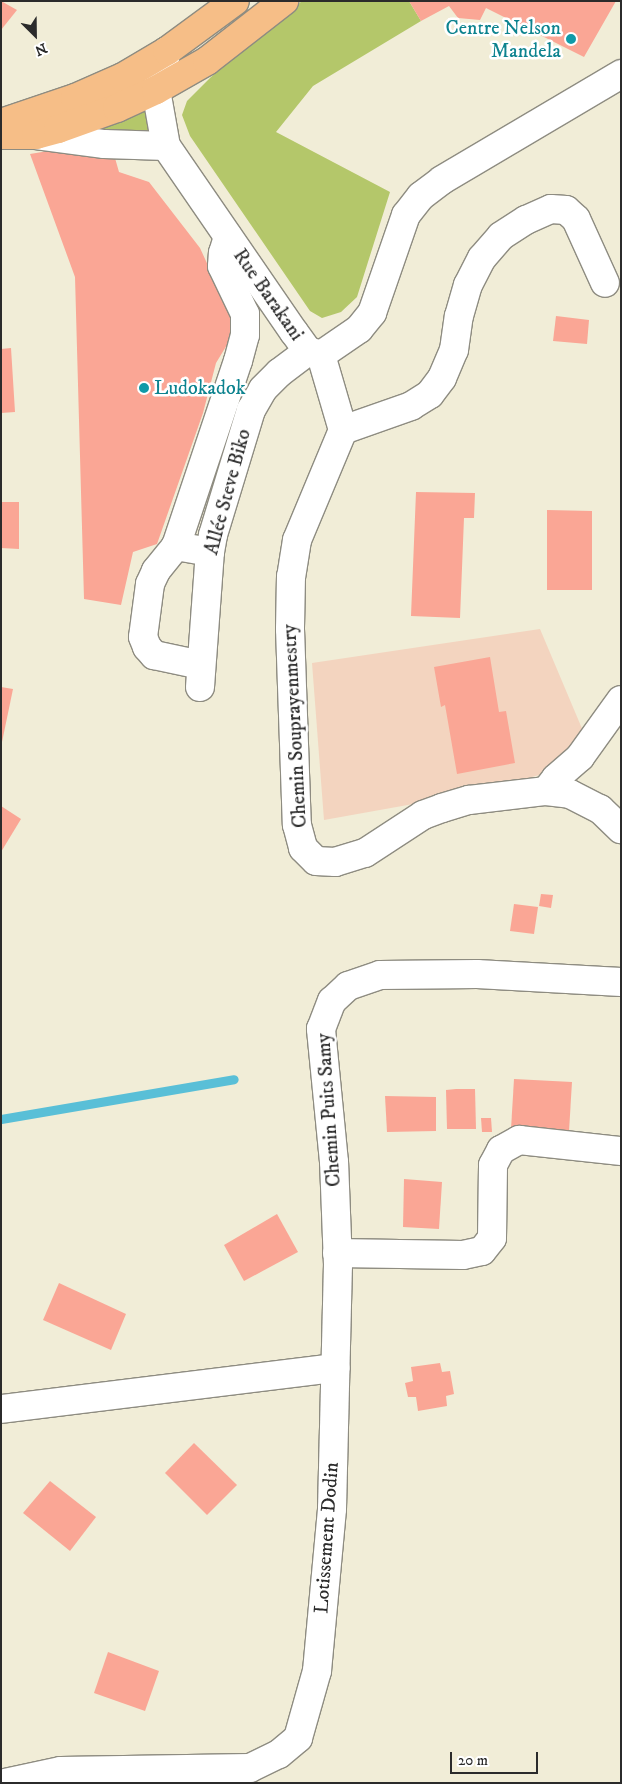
<!DOCTYPE html>
<html>
<head>
<meta charset="utf-8">
<style>
  body { margin:0 }
  #map { position:relative; width:622px; height:1784px; overflow:hidden; background:#f1edd7; font-family:"IM FELL DW Pica",serif }
  div>[style] { position:absolute }
  [style*='--x'] { left:calc(var(--x)*1px); top:calc(var(--y)*1px); width:calc(var(--w)*1px); rotate:calc(var(--a)*1deg) }
  .built>* { inset:0; background:#f3d4bf }
  .green>* { inset:0; background:#b4c76a }
  .stream>* { height:9px; margin:-4.5px; padding:0 4.5px; transform-origin:4.5px; border-radius:4.5px; background:#59bfd7 }
  .building>* { inset:0; background:#faa695 }
  .roads { filter:drop-shadow(1px 0 #8e8c81) drop-shadow(-1px 0 #8e8c81) drop-shadow(0 1px #8e8c81) drop-shadow(0 -1px #8e8c81) }
  .minor>* { height:28px; margin:-14px; padding:0 14px; transform-origin:14px; border-radius:14px; background:#fff }
  .major>* { height:28px; margin:-14px; padding:0 14px; transform-origin:14px; border-radius:14px; background:#f6be87 }
  .dots>* { width:14px; height:14px; translate:-50% -50%; box-sizing:border-box; border:2px solid #fff; border-radius:50% }
  span { translate:-50% -50%; white-space:nowrap; text-align:center; line-height:1.15; -webkit-text-stroke:5px #fff; paint-order:stroke }
  .culture-label { font-size:20px; color:#0d838f }
  .right { translate:-100% -50%; text-align:right }
  .left { translate:0 -50%; text-align:left }
  .street-label { font-size:20px; color:#2b2b2b }
  .frame { position:absolute; inset:0; border:2px solid #2b2b2b; pointer-events:none }
  .north { position:absolute; left:10px; top:10px; width:50px; height:50px; -webkit-text-stroke:4px #fff; paint-order:stroke; rotate:157deg; font-size:14px; font-weight:700; line-height:20px; text-align:center; color:#2b2b2b }
  .north::after { content:''; display:block; margin:auto; width:18px; height:22px; background:#2b2b2b; clip-path:polygon(50% 0,100% 100%,50% 72%,0 100%) }
  .scale { position:absolute; left:450px; top:1752px; width:88px; height:22px; box-sizing:border-box; border:2px solid #2b2b2b; border-top:0; padding-left:6px; font-size:15px; line-height:18px; white-space:nowrap; color:#2b2b2b; -webkit-text-stroke:4px #fff; paint-order:stroke }
</style>
</head>
<body>
<div id="map">
  <div class="built">
    <div style="clip-path:polygon(540px 629px,586px 738px,554px 771px,469px 794px,324px 820px,312px 663px)"></div>
  </div>
  <div class="green">
    <div style="clip-path:polygon(302px 1px,409px 1px,421px 21px,313px 86px,276px 132px,390px 192px,357px 297px,341px 312px,322px 318px,310px 311px,190px 136px,182px 115px,187px 101px,211px 77px)"></div>
    <div style="clip-path:polygon(145px 109px,150px 137px,99px 135px,96px 127px)"></div>
  </div>
  <div class="stream">
    <div style="--x:1;--y:1119;--w:236;--a:-9.7"></div>
  </div>
  <div class="building">
    <div style="clip-path:polygon(1px 1px,17px 10px,1px 30px)"></div>
    <div style="clip-path:polygon(409px 1px,616px 1px,584px 57px,486px 8px,480px 20px,458px 18px,449px 6px,421px 21px)"></div>
    <div style="clip-path:polygon(48px 151px,115px 158px,119px 172px,149px 182px,200px 248px,233px 320px,233px 335px,216px 363px,203px 413px,157px 544px,133px 552px,121px 605px,84px 599px,75px 277px,30px 154px)"></div>
    <div style="clip-path:polygon(556px 316px,589px 320px,587px 344px,553px 341px)"></div>
    <div style="clip-path:polygon(11px 348px,15px 412px,1px 413px,1px 349px)"></div>
    <div style="clip-path:polygon(416px 492px,475px 493px,474px 518px,464px 518px,460px 618px,411px 616px)"></div>
    <div style="clip-path:polygon(1px 502px,19px 502px,19px 549px,1px 548px)"></div>
    <div style="clip-path:polygon(547px 510px,592px 511px,592px 590px,547px 590px)"></div>
    <div style="clip-path:polygon(490px 657px,499px 712px,506px 711px,515px 763px,457px 774px,448px 722px,445px 705px,441px 707px,434px 667px)"></div>
    <div style="clip-path:polygon(1px 687px,13px 689px,2px 742px,1px 742px)"></div>
    <div style="clip-path:polygon(1px 806px,21px 819px,1px 852px)"></div>
    <div style="clip-path:polygon(541px 894px,553px 895px,551px 908px,539px 906px)"></div>
    <div style="clip-path:polygon(514px 904px,538px 907px,534px 934px,510px 931px)"></div>
    <div style="clip-path:polygon(514px 1079px,572px 1082px,569px 1131px,511px 1129px)"></div>
    <div style="clip-path:polygon(456px 1089px,475px 1089px,476px 1129px,447px 1129px,446px 1090px)"></div>
    <div style="clip-path:polygon(385px 1096px,436px 1097px,436px 1131px,387px 1132px)"></div>
    <div style="clip-path:polygon(481px 1118px,491px 1118px,492px 1132px,482px 1132px)"></div>
    <div style="clip-path:polygon(404px 1179px,442px 1182px,439px 1229px,403px 1227px)"></div>
    <div style="clip-path:polygon(277px 1214px,298px 1252px,244px 1281px,224px 1245px)"></div>
    <div style="clip-path:polygon(59px 1283px,126px 1314px,111px 1350px,43px 1320px)"></div>
    <div style="clip-path:polygon(440px 1363px,442px 1372px,450px 1371px,454px 1394px,446px 1396px,447px 1406px,418px 1411px,416px 1397px,408px 1397px,405px 1383px,413px 1381px,411px 1367px)"></div>
    <div style="clip-path:polygon(194px 1443px,237px 1485px,207px 1515px,165px 1473px)"></div>
    <div style="clip-path:polygon(50px 1481px,96px 1517px,70px 1551px,23px 1513px)"></div>
    <div style="clip-path:polygon(108px 1652px,159px 1671px,145px 1711px,94px 1693px)"></div>
  </div>
  <div class="roads">
    <div class="minor">
      <div style="--x:167;--y:51;--w:41;--a:105.8"></div>
      <div style="--x:156;--y:90;--w:57;--a:79.9"></div>
      <div style="--x:166;--y:146;--w:226;--a:55.5"></div>
      <div style="--x:294;--y:332;--w:24;--a:54"></div>
      <div style="--x:308;--y:351;--w:14;--a:17"></div>
      <div style="--x:321;--y:355;--w:46;--a:-34.4"></div>
      <div style="--x:359;--y:329;--w:21;--a:-51"></div>
      <div style="--x:372;--y:313;--w:104;--a:-70.9"></div>
      <div style="--x:406;--y:215;--w:24;--a:-52"></div>
      <div style="--x:421;--y:196;--w:26;--a:-37"></div>
      <div style="--x:442;--y:180;--w:208;--a:-30.6"></div>
      <div style="--x:36;--y:135;--w:69;--a:7.5"></div>
      <div style="--x:104;--y:144;--w:62;--a:1.8"></div>
      <div style="--x:321;--y:355;--w:78;--a:73.7"></div>
      <div style="--x:343;--y:430;--w:119;--a:112.7"></div>
      <div style="--x:297;--y:540;--w:36;--a:99"></div>
      <div style="--x:291;--y:576;--w:53;--a:91.1"></div>
      <div style="--x:290;--y:629;--w:196;--a:88"></div>
      <div style="--x:297;--y:825;--w:24;--a:75"></div>
      <div style="--x:303;--y:848;--w:18;--a:45"></div>
      <div style="--x:316;--y:861;--w:19;--a:3"></div>
      <div style="--x:335;--y:862;--w:31;--a:-17"></div>
      <div style="--x:365;--y:853;--w:69;--a:-33.2"></div>
      <div style="--x:423;--y:815;--w:20;--a:-20"></div>
      <div style="--x:442;--y:808;--w:28;--a:-17"></div>
      <div style="--x:469;--y:800;--w:78;--a:-6.7"></div>
      <div style="--x:546;--y:791;--w:24;--a:7"></div>
      <div style="--x:570;--y:794;--w:34;--a:27"></div>
      <div style="--x:600;--y:809;--w:29;--a:44"></div>
      <div style="--x:343;--y:430;--w:72;--a:-19.4"></div>
      <div style="--x:411;--y:406;--w:22;--a:-32"></div>
      <div style="--x:430;--y:394;--w:20;--a:-53"></div>
      <div style="--x:442;--y:378;--w:30;--a:-67"></div>
      <div style="--x:454;--y:350;--w:34;--a:-82"></div>
      <div style="--x:459;--y:316;--w:32;--a:-74"></div>
      <div style="--x:468;--y:285;--w:30;--a:-63"></div>
      <div style="--x:482;--y:258;--w:29;--a:-49"></div>
      <div style="--x:501;--y:236;--w:30;--a:-33"></div>
      <div style="--x:526;--y:220;--w:27;--a:-24"></div>
      <div style="--x:551;--y:209;--w:15;--a:4"></div>
      <div style="--x:566;--y:210;--w:13;--a:42"></div>
      <div style="--x:576;--y:219;--w:70;--a:65.6"></div>
      <div style="--x:176;--y:546;--w:32;--a:129"></div>
      <div style="--x:156;--y:571;--w:14;--a:115"></div>
      <div style="--x:150;--y:584;--w:53;--a:97.5"></div>
      <div style="--x:143;--y:637;--w:11;--a:68"></div>
      <div style="--x:147;--y:647;--w:11;--a:49"></div>
      <div style="--x:154;--y:655;--w:48;--a:12"></div>
      <div style="--x:210;--y:552;--w:35;--a:-170"></div>
      <div style="--x:176;--y:546;--w:195;--a:-71.5"></div>
      <div style="--x:238;--y:361;--w:27;--a:-75"></div>
      <div style="--x:245;--y:335;--w:21;--a:-90"></div>
      <div style="--x:245;--y:314;--w:53;--a:-115.6"></div>
      <div style="--x:222;--y:266;--w:13;--a:-86"></div>
      <div style="--x:223;--y:253;--w:17;--a:-73"></div>
      <div style="--x:200;--y:687;--w:135;--a:-85.8"></div>
      <div style="--x:210;--y:552;--w:17;--a:-80"></div>
      <div style="--x:213;--y:535;--w:131;--a:-73.1"></div>
      <div style="--x:251;--y:410;--w:24;--a:-60"></div>
      <div style="--x:263;--y:389;--w:23;--a:-45"></div>
      <div style="--x:279;--y:373;--w:36;--a:-37"></div>
      <div style="--x:546;--y:791;--w:16;--a:-52"></div>
      <div style="--x:556;--y:778;--w:32;--a:-41"></div>
      <div style="--x:580;--y:757;--w:70;--a:-54.3"></div>
      <div style="--x:337;--y:1253;--w:126;--a:0.9"></div>
      <div style="--x:463;--y:1255;--w:19;--a:-12"></div>
      <div style="--x:482;--y:1251;--w:16;--a:-52"></div>
      <div style="--x:492;--y:1238;--w:73;--a:-89.2"></div>
      <div style="--x:493;--y:1165;--w:17;--a:-62"></div>
      <div style="--x:501;--y:1150;--w:21;--a:-29"></div>
      <div style="--x:519;--y:1140;--w:103;--a:6.2"></div>
      <div style="--x:1;--y:1409;--w:337;--a:-7"></div>
      <div style="--x:5;--y:1783;--w:57;--a:-12.1"></div>
      <div style="--x:61;--y:1771;--w:189;--a:-0.9"></div>
      <div style="--x:250;--y:1768;--w:32;--a:-26"></div>
      <div style="--x:279;--y:1754;--w:25;--a:-40"></div>
      <div style="--x:298;--y:1738;--w:70;--a:-74.2"></div>
      <div style="--x:317;--y:1671;--w:163;--a:-84.7"></div>
      <div style="--x:332;--y:1509;--w:244;--a:-88.6"></div>
      <div style="--x:338;--y:1265;--w:103;--a:-92.2"></div>
      <div style="--x:334;--y:1162;--w:134;--a:-95.6"></div>
      <div style="--x:321;--y:1029;--w:30;--a:-69"></div>
      <div style="--x:332;--y:1001;--w:22;--a:-43"></div>
      <div style="--x:348;--y:986;--w:34;--a:-19"></div>
      <div style="--x:380;--y:975;--w:97;--a:-0.6"></div>
      <div style="--x:477;--y:974;--w:144;--a:3.2"></div>
    </div>
    <div class="major">
      <div style="--x:1;--y:123;--w:78;--a:-18.7"></div>
      <div style="--x:75;--y:98;--w:52;--a:-23.6"></div>
      <div style="--x:123;--y:77;--w:51;--a:-30.6"></div>
      <div style="--x:167;--y:51;--w:84;--a:-36.3"></div>
      <div style="--x:1;--y:135;--w:35;--a:0"></div>
      <div style="--x:36;--y:135;--w:23;--a:-15"></div>
      <div style="--x:58;--y:129;--w:63;--a:-19.6"></div>
      <div style="--x:117;--y:108;--w:43;--a:-24.8"></div>
      <div style="--x:156;--y:90;--w:59;--a:-29.6"></div>
      <div style="--x:207;--y:61;--w:98;--a:-37.9"></div>
    </div>
  </div>
  <div class="dots">
    <div style="left:571px;top:39px;background:#0f9aa8"></div>
    <div style="left:144px;top:388px;background:#0f9aa8"></div>
  </div>
  <div class="culture-label">
    <span class="right" style="left:561px;top:40px">Centre Nelson<br>Mandela</span>
    <span class="left" style="left:154px;top:388px">Ludokadok</span>
  </div>
  <div class="street-label">
    <span style="left:268px;top:295px;rotate:55deg">Rue Barakani</span>
    <span style="left:228px;top:492px;rotate:-75deg">Allée Steve Biko</span>
    <span style="left:295px;top:726px;rotate:-93deg">Chemin Souprayenmestry</span>
    <span style="left:329px;top:1110px;rotate:-94deg">Chemin Puits Samy</span>
    <span style="left:327px;top:1538px;rotate:-86deg">Lotissement Dodin</span>
  </div>
  <div class="frame"></div>
  <div class="north">N</div>
  <div class="scale">20 m</div>
</div>
</body>
</html>
